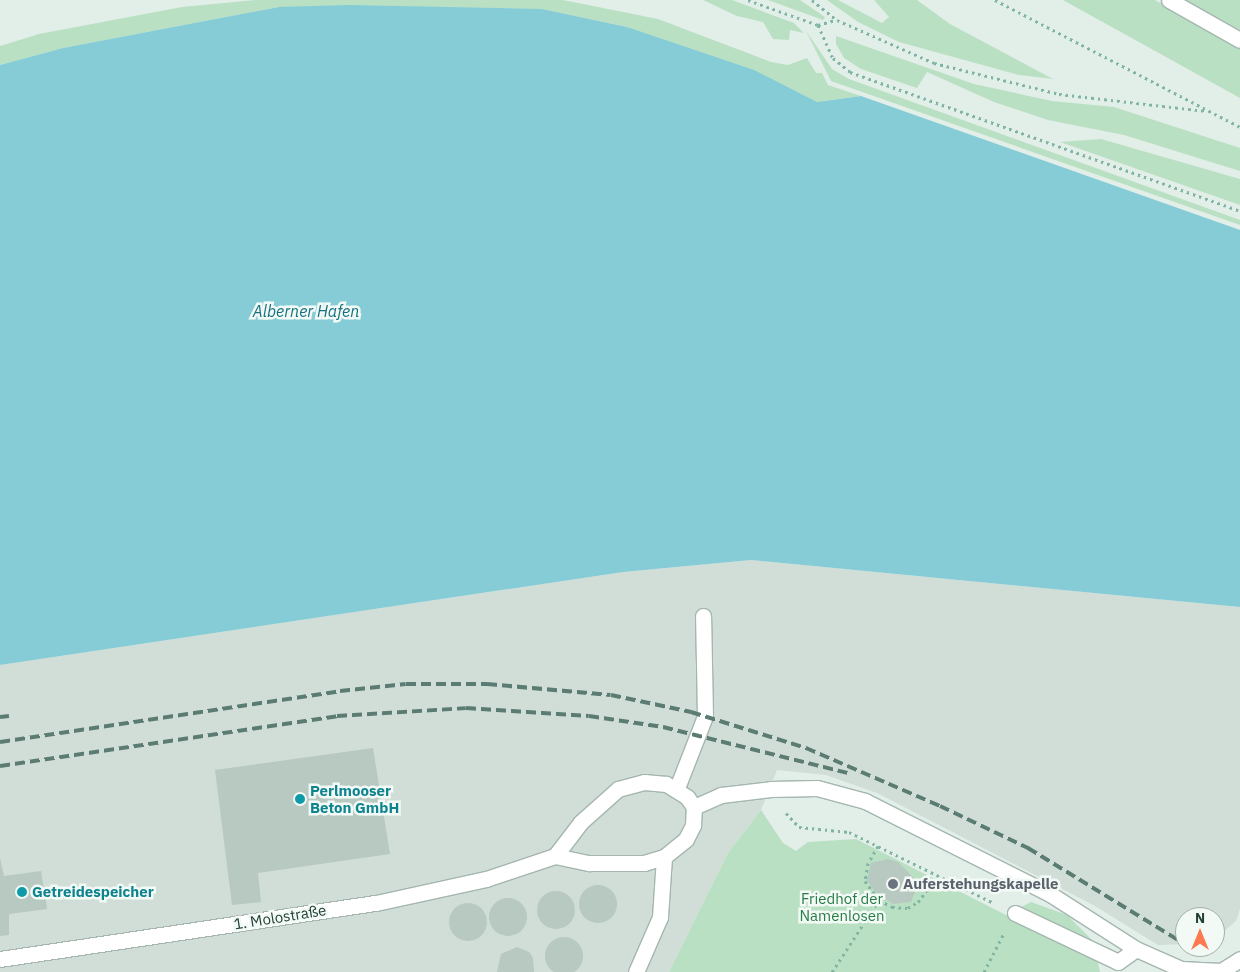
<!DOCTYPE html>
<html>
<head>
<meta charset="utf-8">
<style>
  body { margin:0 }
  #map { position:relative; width:1240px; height:972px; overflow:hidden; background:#e2eee8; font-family:"IBM Plex Sans",sans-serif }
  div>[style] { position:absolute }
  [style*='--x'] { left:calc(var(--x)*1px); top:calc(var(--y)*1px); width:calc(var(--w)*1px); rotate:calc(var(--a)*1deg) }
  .built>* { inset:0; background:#d0ded7 }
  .green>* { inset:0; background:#bae0c3 }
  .water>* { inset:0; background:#86ccd7 }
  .building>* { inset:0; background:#b7c9c1 }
  .round { border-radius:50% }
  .path>* { height:3px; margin-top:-1.5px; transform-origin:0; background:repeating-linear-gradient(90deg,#80b4a3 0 2.5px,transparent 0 6.5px) }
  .roads { filter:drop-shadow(1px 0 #a4b6af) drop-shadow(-1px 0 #a4b6af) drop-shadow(0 1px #a4b6af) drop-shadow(0 -1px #a4b6af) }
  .minor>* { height:15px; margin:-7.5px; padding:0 7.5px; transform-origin:7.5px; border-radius:7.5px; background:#fff }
  .rail>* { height:4px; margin-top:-2px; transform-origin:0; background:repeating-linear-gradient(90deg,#5b7c73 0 10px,transparent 0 15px) }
  .dots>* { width:14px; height:14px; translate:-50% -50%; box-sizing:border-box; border:2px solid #f3faf6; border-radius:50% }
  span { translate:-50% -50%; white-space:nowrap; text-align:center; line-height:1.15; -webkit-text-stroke:5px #f3faf6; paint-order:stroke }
  .culture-label { font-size:15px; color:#0d838f; font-weight:700 }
  .left { translate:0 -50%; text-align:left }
  .worship-label { font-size:15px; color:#5b616d; font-weight:700 }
  .park-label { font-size:15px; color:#277b46 }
  .street-label { font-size:15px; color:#214037 }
  .water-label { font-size:16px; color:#157181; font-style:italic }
  .north { position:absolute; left:1175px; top:907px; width:50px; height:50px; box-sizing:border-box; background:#f3faf6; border:1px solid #9fb0aa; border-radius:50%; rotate:0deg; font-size:14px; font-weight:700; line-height:20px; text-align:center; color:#214037 }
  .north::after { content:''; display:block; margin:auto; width:18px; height:22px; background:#fd7951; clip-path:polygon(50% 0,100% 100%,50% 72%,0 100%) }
</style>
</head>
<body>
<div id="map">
  <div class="built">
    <div style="clip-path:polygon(751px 560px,1240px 607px,1240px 909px,1236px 921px,1215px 939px,1215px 917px,1185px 917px,1185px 944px,1158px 945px,1095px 906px,877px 793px,826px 775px,777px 770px,761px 810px,728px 853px,669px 972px,0 972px,0 665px,623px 572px)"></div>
  </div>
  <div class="green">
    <div style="clip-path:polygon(255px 0,563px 0,658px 19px,771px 62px,788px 65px,807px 58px,816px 73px,822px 73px,828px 85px,861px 96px,817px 102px,627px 27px,541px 9px,279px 7px,63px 48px,0 65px,0 46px,39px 34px,182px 7px)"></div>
    <div style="clip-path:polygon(703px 0,732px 0,794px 23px,804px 33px,790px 30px,789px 40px,773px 39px,763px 22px,737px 16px)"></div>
    <div style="clip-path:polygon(768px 0,800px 0,825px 17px,823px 20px)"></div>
    <div style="clip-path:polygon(827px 0,838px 0,882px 23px,889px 17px,874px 0,917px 0,950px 24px,1053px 79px,1019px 75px,899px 42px,858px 22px)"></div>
    <div style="clip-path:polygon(1063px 0,1155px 0,1240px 49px,1240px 98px)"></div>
    <div style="clip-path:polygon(1184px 0,1240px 0,1240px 30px)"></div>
    <div style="clip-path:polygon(806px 31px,832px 69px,849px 79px,1240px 220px,1240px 225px,831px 81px)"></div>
    <div style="clip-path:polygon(836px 36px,974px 84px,1052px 101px,1114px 107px,1240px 148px,1240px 171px,1124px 135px,1048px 120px,994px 102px,927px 72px,917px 88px,861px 69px,844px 58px,836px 44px)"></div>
    <div style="clip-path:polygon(1101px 139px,1240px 179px,1240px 205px,1060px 142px)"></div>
    <div style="clip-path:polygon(761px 810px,783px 843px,796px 851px,808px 842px,856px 839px,1006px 915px,1031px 902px,1067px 915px,1093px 941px,1100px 972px,669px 972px,728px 853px)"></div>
  </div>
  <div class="water">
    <div style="clip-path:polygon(349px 5px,542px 9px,627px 27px,754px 70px,817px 102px,861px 96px,1240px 230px,1240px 607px,751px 560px,623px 572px,0 665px,0 65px,63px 48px,279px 7px)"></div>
  </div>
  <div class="building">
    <div style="clip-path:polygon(373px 748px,390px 854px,258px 873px,261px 902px,232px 905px,215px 770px)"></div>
    <div style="clip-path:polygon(0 858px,4px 876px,41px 871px,47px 909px,9px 914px,9px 935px,0 936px)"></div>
    <div style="clip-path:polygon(888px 859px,898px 862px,914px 878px,917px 887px,911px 902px,893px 904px,875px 892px,867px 880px,871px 863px)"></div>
    <div class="round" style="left:579px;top:885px;width:38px;height:38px"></div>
    <div class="round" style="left:537px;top:891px;width:38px;height:38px"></div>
    <div class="round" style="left:489px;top:898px;width:38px;height:38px"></div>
    <div class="round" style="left:449px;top:903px;width:38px;height:38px"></div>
    <div class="round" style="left:545px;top:937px;width:38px;height:38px"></div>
    <div style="clip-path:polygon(517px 947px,529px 952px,533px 958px,534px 972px,497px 972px,501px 954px)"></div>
  </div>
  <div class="path">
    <div style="--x:748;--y:0;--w:74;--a:19.7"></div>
    <div style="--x:818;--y:25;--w:19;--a:-16"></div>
    <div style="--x:812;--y:0;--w:32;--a:39"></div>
    <div style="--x:837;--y:20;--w:106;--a:23.9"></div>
    <div style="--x:934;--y:63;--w:129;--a:13.9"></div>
    <div style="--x:1059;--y:94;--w:149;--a:6.6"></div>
    <div style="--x:995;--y:0;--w:276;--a:27.4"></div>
    <div style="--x:818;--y:25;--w:36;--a:66"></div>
    <div style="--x:833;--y:58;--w:22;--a:39"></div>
    <div style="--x:850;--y:72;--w:414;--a:19.6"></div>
    <div style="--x:786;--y:813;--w:19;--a:47"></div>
    <div style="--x:799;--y:827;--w:50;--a:5.7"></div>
    <div style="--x:849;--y:832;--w:161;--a:26.1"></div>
    <div style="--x:878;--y:846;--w:20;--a:120"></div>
    <div style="--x:868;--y:863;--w:18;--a:99"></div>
    <div style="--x:865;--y:881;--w:24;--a:54"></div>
    <div style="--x:879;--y:900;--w:15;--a:28"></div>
    <div style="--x:892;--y:907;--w:16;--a:4"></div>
    <div style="--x:908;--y:908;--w:12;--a:-31"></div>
    <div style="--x:918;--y:902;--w:34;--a:-53"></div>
    <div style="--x:832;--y:972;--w:86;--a:-56.9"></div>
    <div style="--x:984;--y:972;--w:44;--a:-62.9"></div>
  </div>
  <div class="roads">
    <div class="minor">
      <div style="--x:1169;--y:0;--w:81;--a:29.4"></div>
      <div style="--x:677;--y:788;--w:77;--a:-68.7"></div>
      <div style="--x:705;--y:716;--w:100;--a:-91.1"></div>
      <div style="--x:694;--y:807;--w:30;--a:-24"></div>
      <div style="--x:721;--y:795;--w:50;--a:-6.8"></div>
      <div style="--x:771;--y:789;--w:46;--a:-1.2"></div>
      <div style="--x:817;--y:788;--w:50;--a:15.2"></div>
      <div style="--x:865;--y:801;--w:207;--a:26.7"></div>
      <div style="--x:1050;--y:894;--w:102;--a:32.6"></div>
      <div style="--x:1136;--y:949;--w:49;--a:24"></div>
      <div style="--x:1181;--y:969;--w:40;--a:2.9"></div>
      <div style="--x:1221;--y:971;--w:22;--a:-32"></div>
      <div style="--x:1015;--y:913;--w:114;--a:25.4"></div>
      <div style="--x:1118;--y:962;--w:22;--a:-36"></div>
      <div style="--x:0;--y:959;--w:380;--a:-8.5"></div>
      <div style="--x:376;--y:903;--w:113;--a:-12.3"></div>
      <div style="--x:486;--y:879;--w:73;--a:-18.4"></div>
      <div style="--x:555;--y:856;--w:35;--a:12"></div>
      <div style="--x:589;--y:863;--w:55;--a:0"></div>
      <div style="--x:644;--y:863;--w:21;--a:-17"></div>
      <div style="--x:664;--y:857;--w:28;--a:-39"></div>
      <div style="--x:686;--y:839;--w:16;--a:-63"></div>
      <div style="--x:693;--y:825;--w:18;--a:-87"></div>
      <div style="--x:694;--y:807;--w:12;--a:-125"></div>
      <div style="--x:687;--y:797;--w:25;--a:-148"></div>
      <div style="--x:666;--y:784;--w:22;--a:-175"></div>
      <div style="--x:644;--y:782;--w:27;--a:165"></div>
      <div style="--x:618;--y:789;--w:50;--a:138.3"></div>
      <div style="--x:581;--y:822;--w:43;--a:127.4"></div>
      <div style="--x:636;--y:972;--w:60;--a:-66.4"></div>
      <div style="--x:660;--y:917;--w:60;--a:-86.2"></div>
    </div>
  </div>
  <div class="rail">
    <div style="--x:0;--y:717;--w:9;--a:-6"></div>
    <div style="--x:0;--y:742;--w:344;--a:-8.5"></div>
    <div style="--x:340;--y:691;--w:66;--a:-6.1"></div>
    <div style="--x:406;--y:684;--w:81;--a:0"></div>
    <div style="--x:487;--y:684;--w:124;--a:5.1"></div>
    <div style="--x:611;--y:695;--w:82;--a:12"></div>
    <div style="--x:691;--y:712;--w:121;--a:17.4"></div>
    <div style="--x:806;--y:748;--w:146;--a:23.4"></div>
    <div style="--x:940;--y:806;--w:98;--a:25.5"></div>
    <div style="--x:1028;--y:848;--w:182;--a:31.5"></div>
    <div style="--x:0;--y:766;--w:341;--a:-8.4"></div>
    <div style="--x:337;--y:716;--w:129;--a:-3.5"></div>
    <div style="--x:466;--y:708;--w:123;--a:3.7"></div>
    <div style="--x:589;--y:716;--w:75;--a:8.5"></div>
    <div style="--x:663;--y:727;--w:194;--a:14"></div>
  </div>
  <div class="dots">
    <div style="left:300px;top:799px;background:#0f9aa8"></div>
    <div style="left:893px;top:884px;background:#6b7280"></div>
    <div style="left:22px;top:892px;background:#0f9aa8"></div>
  </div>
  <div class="culture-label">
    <span class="left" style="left:310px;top:799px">Perlmooser<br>Beton GmbH</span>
    <span class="left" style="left:32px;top:892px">Getreidespeicher</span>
  </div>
  <div class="worship-label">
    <span class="left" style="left:903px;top:884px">Auferstehungskapelle</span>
  </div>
  <div class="park-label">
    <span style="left:842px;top:907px">Friedhof der<br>Namenlosen</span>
  </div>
  <div class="street-label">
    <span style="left:280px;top:917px;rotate:-9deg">1. Molostraße</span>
  </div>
  <div class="water-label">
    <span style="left:306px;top:311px">Alberner Hafen</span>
  </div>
  <div class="north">N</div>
</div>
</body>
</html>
